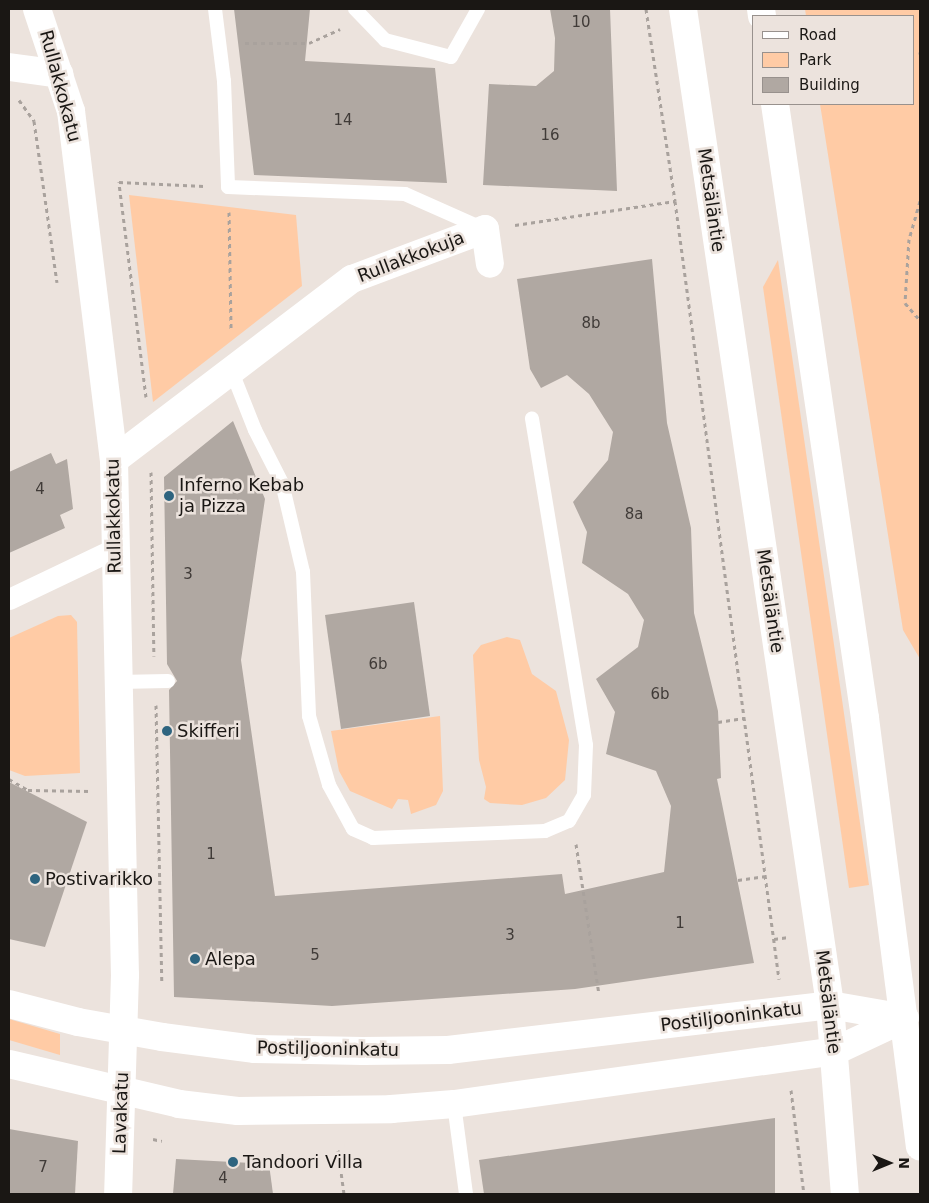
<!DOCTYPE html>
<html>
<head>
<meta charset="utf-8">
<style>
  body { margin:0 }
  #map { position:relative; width:929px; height:1203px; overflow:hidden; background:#ece3dd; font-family:"DejaVu Sans",sans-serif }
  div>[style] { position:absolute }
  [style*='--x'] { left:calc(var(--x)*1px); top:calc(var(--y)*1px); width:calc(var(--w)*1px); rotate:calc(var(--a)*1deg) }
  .green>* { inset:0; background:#ffcba5 }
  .building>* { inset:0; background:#b0a8a2 }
  .path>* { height:3px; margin-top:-1.5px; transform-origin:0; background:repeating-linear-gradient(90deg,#a9a29d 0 4px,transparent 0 8px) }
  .service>* { height:14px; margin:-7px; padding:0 7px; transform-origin:7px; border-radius:7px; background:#fff }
  .pedestrian>* { height:21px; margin:-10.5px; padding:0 10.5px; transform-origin:10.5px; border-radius:10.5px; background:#fff }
  .minor>* { height:28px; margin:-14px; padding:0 14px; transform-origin:14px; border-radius:14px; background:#fff }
  .tertiary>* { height:28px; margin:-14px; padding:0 14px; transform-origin:14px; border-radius:14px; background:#fff }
  .secondary>* { height:28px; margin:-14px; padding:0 14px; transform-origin:14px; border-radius:14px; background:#fff }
  .dots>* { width:14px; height:14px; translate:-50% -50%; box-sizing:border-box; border:2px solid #ece3dd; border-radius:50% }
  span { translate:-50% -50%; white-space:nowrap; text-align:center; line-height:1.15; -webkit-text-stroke:5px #ece3dd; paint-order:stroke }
  .number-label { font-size:15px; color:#403b38 }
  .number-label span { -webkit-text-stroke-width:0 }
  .street-label { font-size:18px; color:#1a1714 }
  .poi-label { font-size:18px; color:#1a1714 }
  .left { translate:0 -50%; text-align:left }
  .frame { position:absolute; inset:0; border:10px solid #1a1714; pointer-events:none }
  .legend { position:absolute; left:752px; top:15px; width:162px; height:90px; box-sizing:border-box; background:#ece3dd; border:1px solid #98918d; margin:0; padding:6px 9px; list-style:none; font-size:15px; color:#1a1714 }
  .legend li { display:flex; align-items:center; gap:10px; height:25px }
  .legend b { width:25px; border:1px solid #98918d }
  .north { position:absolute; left:864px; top:1138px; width:50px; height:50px; -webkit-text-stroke:4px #ece3dd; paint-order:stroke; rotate:90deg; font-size:14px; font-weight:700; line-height:20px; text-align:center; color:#1a1714 }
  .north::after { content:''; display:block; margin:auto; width:18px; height:22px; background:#1a1714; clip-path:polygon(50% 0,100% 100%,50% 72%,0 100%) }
</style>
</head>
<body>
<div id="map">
  <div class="green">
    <div style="clip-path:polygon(805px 9px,920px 9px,920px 659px,903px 630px,820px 104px,913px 104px,913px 16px,806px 16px)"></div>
    <div style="clip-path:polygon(129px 195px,296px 215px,302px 286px,153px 402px)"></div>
    <div style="clip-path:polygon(778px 260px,869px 885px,849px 888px,763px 287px)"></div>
    <div style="clip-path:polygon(71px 615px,77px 622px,80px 773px,25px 776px,9px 770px,9px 638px,58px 616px)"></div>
    <div style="clip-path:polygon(507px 637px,520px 640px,532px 674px,556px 691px,569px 740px,565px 780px,546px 798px,522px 805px,490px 803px,484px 799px,486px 787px,479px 760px,473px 655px,481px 645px)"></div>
    <div style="clip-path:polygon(440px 716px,443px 791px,436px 805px,411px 814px,408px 800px,398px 799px,392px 809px,350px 791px,339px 771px,331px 731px)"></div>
    <div style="clip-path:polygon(9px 1019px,60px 1034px,60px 1055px,9px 1040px)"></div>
  </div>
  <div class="building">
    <div style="clip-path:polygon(234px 9px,310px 9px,305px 61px,435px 68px,447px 183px,254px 175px)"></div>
    <div style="clip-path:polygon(550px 9px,610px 9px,617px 191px,483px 185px,489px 84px,536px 86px,554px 71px,555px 38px)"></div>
    <div style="clip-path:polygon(652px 259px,667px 423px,691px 528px,694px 613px,718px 711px,721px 778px,717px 779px,754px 963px,575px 989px,332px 1006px,174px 997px,169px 690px,177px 681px,167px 664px,164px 477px,233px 421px,265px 499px,241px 660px,275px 896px,562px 874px,565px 894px,664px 872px,671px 806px,656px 771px,606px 754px,615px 712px,596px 679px,638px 647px,644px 620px,628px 594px,582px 563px,587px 532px,573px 502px,608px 460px,613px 432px,589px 394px,567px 375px,541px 388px,530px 369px,517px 279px)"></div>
    <div style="clip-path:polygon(51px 453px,56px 464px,67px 459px,73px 509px,60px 515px,65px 528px,9px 553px,9px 472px)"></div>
    <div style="clip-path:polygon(414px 602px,430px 716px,341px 729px,325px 615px)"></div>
    <div style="clip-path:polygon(9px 782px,87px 822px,45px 947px,9px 939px)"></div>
    <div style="clip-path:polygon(775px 1118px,775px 1194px,484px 1194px,479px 1160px)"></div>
    <div style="clip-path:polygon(9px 1129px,78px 1141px,75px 1194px,9px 1194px)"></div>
    <div style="clip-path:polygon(176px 1159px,269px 1164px,273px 1194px,173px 1194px)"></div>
  </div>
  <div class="path">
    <div style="--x:646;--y:9;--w:194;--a:81.4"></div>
    <div style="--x:675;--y:201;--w:785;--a:82.39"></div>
    <div style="--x:245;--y:43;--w:64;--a:0"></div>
    <div style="--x:309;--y:43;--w:34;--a:-24"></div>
    <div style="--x:920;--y:52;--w:2;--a:90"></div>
    <div style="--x:19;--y:100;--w:26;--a:54"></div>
    <div style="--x:34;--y:121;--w:163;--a:81.9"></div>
    <div style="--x:920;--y:201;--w:40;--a:106"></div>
    <div style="--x:909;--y:239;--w:64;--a:93.6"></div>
    <div style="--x:905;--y:303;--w:23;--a:49"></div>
    <div style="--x:229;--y:212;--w:119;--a:89"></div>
    <div style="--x:515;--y:225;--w:162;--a:-8.5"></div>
    <div style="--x:146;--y:397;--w:217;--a:-97.2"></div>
    <div style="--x:119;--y:182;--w:85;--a:2.7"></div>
    <div style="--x:151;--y:472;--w:184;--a:89.1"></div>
    <div style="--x:156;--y:705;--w:277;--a:88.8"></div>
    <div style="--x:718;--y:722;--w:26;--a:-9"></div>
    <div style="--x:9;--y:779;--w:22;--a:30"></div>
    <div style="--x:28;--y:790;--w:62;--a:0.9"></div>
    <div style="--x:576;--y:844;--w:152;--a:81.3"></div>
    <div style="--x:738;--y:880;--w:29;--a:-8"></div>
    <div style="--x:774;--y:939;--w:15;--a:-8"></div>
    <div style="--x:791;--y:1090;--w:105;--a:82.9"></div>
    <div style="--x:153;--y:1139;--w:9;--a:13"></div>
    <div style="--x:338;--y:1150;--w:44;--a:82.2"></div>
  </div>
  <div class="service">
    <div style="--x:215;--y:9;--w:73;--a:82.9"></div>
    <div style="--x:224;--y:81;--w:106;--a:87.8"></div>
    <div style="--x:228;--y:187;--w:177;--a:2.3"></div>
    <div style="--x:405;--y:194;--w:86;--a:23.9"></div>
    <div style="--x:355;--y:9;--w:43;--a:45.9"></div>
    <div style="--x:385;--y:40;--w:68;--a:14.4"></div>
    <div style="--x:451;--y:57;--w:55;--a:-60.6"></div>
    <div style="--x:232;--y:372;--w:62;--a:68.4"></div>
    <div style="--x:255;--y:430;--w:59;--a:63"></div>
    <div style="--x:282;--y:483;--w:91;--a:76.7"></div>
    <div style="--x:303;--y:572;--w:144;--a:87.6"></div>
    <div style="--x:309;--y:716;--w:72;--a:73.8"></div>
    <div style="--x:329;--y:785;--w:50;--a:61.4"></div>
    <div style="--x:353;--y:829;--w:22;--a:24"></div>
    <div style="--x:373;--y:838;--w:172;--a:-2.3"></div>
    <div style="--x:545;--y:831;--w:26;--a:-23"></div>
    <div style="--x:569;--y:821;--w:30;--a:-60"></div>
    <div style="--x:584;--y:795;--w:50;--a:-87.7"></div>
    <div style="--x:586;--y:745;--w:331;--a:-99.4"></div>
    <div style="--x:118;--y:682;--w:50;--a:-1.1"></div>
    <div style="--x:454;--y:1104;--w:91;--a:82.4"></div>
  </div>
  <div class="pedestrian">
    <div style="--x:9;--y:599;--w:116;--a:-25.5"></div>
  </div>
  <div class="minor">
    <div style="--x:37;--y:9;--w:108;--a:71.6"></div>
    <div style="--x:71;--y:111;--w:352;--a:83"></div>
    <div style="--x:114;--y:460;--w:515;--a:88.78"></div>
    <div style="--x:125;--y:975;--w:219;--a:91.8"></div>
    <div style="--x:9;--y:67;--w:51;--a:7.8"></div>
    <div style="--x:114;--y:460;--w:299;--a:-37.3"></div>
    <div style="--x:352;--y:279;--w:142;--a:-20.6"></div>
    <div style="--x:485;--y:229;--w:35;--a:82"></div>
  </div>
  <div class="tertiary">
    <div style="--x:9;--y:1004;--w:71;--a:14.6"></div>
    <div style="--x:78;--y:1022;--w:85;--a:10.1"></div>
    <div style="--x:162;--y:1037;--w:94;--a:7.4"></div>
    <div style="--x:255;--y:1049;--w:108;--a:1.1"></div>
    <div style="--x:363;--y:1051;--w:85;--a:-0.7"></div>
    <div style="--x:448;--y:1050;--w:385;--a:-6.7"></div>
    <div style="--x:830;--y:1005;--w:76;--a:9.8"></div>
    <div style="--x:9;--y:1064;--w:175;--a:13.2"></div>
    <div style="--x:179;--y:1104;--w:59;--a:6.8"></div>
    <div style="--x:238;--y:1111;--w:153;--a:-0.7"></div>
    <div style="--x:391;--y:1109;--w:63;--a:-4.5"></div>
    <div style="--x:454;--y:1104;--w:385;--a:-7.9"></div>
    <div style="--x:835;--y:1051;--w:77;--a:-25.2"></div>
  </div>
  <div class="secondary">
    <div style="--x:683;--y:9;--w:1007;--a:81.6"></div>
    <div style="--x:830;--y:1005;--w:190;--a:85.5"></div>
    <div style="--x:761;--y:9;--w:7;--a:82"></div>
    <div style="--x:775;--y:104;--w:621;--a:81.66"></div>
    <div style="--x:865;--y:718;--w:432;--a:82.7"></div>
  </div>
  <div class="dots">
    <div style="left:169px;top:496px;background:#2e647f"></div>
    <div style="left:167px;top:731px;background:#2e647f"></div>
    <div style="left:35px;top:879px;background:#2e647f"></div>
    <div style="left:195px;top:959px;background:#2e647f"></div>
    <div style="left:233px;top:1162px;background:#2e647f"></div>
  </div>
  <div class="number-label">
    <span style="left:581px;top:23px">10</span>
    <span style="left:343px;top:121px">14</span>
    <span style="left:550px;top:136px">16</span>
    <span style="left:591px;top:324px">8b</span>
    <span style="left:40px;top:490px">4</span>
    <span style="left:634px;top:515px">8a</span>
    <span style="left:188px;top:575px">3</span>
    <span style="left:378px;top:665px">6b</span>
    <span style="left:660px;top:695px">6b</span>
    <span style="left:211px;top:855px">1</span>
    <span style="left:680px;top:924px">1</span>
    <span style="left:510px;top:936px">3</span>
    <span style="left:315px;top:956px">5</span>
    <span style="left:43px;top:1168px">7</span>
    <span style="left:223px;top:1179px">4</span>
  </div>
  <div class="street-label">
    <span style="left:60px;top:86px;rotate:75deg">Rullakkokatu</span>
    <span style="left:711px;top:200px;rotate:82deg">Metsäläntie</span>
    <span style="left:411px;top:257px;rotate:-21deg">Rullakkokuja</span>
    <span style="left:114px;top:516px;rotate:-91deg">Rullakkokatu</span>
    <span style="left:770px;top:601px;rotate:82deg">Metsäläntie</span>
    <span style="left:828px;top:1002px;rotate:83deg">Metsäläntie</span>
    <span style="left:731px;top:1017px;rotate:-7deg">Postiljooninkatu</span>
    <span style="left:328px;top:1049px;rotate:1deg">Postiljooninkatu</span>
    <span style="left:121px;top:1113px;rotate:-88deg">Lavakatu</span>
  </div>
  <div class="poi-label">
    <span class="left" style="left:179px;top:496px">Inferno Kebab<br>ja Pizza</span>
    <span class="left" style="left:177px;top:731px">Skifferi</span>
    <span class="left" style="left:45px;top:879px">Postivarikko</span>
    <span class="left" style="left:205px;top:959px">Alepa</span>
    <span class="left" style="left:243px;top:1162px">Tandoori Villa</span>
  </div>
  <div class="frame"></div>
  <ul class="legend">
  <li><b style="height:6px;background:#fff"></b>Road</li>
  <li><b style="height:14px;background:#ffcba5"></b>Park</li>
  <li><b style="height:14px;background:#b0a8a2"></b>Building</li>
  </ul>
  <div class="north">N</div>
</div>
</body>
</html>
